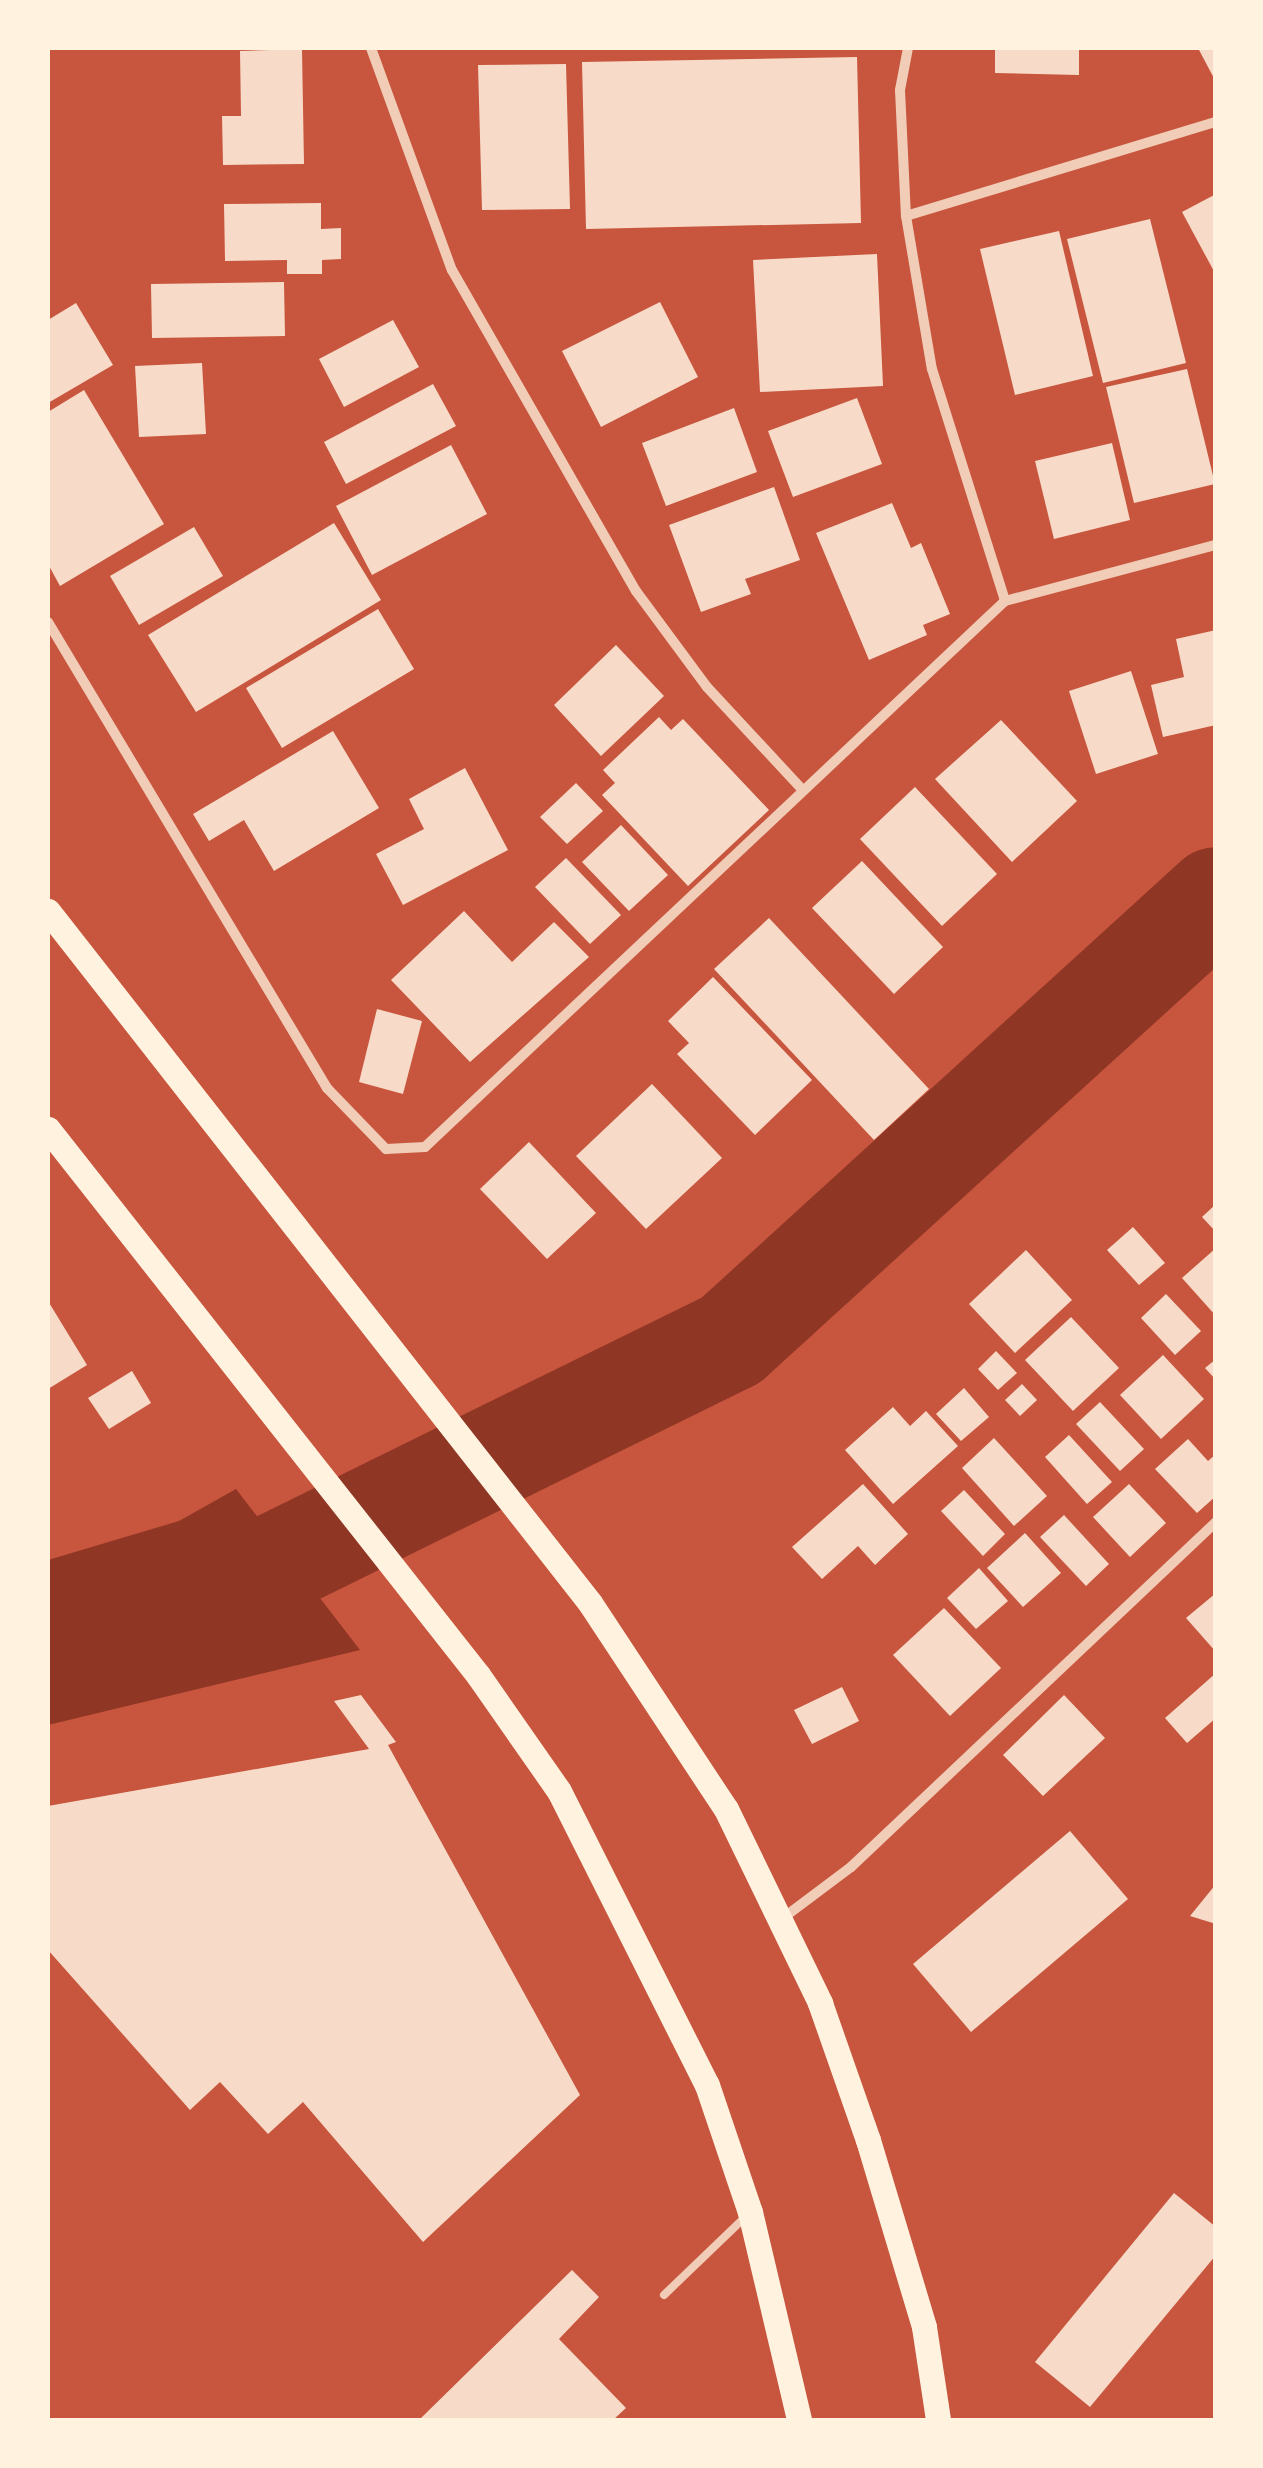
<!DOCTYPE html>
<html>
<head>
<meta charset="utf-8">
<style>
  body { margin:0 }
  #map { position:relative; width:1263px; height:2468px; overflow:hidden; background:#c8553d; font-family:Montserrat,sans-serif }
  div>[style] { position:absolute }
  [style*='--x'] { left:calc(var(--x)*1px); top:calc(var(--y)*1px); width:calc(var(--w)*1px); rotate:calc(var(--a)*1deg) }
  .water>* { inset:0; background:#8f3625 }
  .river>* { height:102px; margin:-51px; padding:0 51px; transform-origin:51px; border-radius:51px; background:#8f3625 }
  .building>* { inset:0; background:#f7dbc8 }
  .service>* { height:8px; margin:-4px; padding:0 4px; transform-origin:4px; border-radius:4px; background:#f1ccb7 }
  .minor>* { height:10px; margin:-5px; padding:0 5px; transform-origin:5px; border-radius:5px; background:#f1ccb7 }
  .primary>* { height:25px; margin:-12.5px; padding:0 12.5px; transform-origin:12.5px; border-radius:12.5px; background:#fff3e0 }
  span { translate:-50% -50%; white-space:nowrap; text-align:center; line-height:1.15; -webkit-text-stroke:9px #fff3e0; paint-order:stroke }
  .frame { position:absolute; inset:0; border:50px solid #fff3e0; pointer-events:none }
</style>
</head>
<body>
<div id="map">
  <div class="water">
    <div style="clip-path:polygon(236px 1489px,360px 1650px,48px 1725px,48px 1560px,179px 1521px)"></div>
  </div>
  <div class="river">
    <div style="--x:48;--y:1642;--w:218;--a:-18.2"></div>
    <div style="--x:255;--y:1574;--w:530;--a:-26.18"></div>
    <div style="--x:731;--y:1340;--w:656;--a:-42.34"></div>
  </div>
  <div class="building">
    <div style="clip-path:polygon(995px 48px,1079px 48px,1079px 75px,995px 73px)"></div>
    <div style="clip-path:polygon(1198px 48px,1216px 48px,1216px 82px)"></div>
    <div style="clip-path:polygon(302px 49px,304px 164px,223px 165px,222px 116px,241px 116px,240px 51px)"></div>
    <div style="clip-path:polygon(857px 57px,861px 223px,586px 229px,582px 62px)"></div>
    <div style="clip-path:polygon(566px 64px,570px 209px,482px 210px,478px 65px)"></div>
    <div style="clip-path:polygon(1216px 194px,1216px 275px,1182px 212px)"></div>
    <div style="clip-path:polygon(321px 203px,321px 229px,341px 228px,341px 259px,322px 260px,322px 274px,287px 274px,287px 260px,225px 261px,224px 204px)"></div>
    <div style="clip-path:polygon(1150px 219px,1186px 363px,1103px 383px,1067px 239px)"></div>
    <div style="clip-path:polygon(1059px 231px,1093px 376px,1015px 395px,980px 249px)"></div>
    <div style="clip-path:polygon(877px 254px,883px 386px,760px 392px,753px 260px)"></div>
    <div style="clip-path:polygon(284px 282px,285px 336px,152px 338px,151px 284px)"></div>
    <div style="clip-path:polygon(660px 302px,698px 377px,601px 427px,562px 351px)"></div>
    <div style="clip-path:polygon(76px 303px,113px 365px,48px 403px,48px 320px)"></div>
    <div style="clip-path:polygon(393px 320px,419px 367px,344px 407px,319px 359px)"></div>
    <div style="clip-path:polygon(202px 363px,206px 434px,139px 437px,135px 366px)"></div>
    <div style="clip-path:polygon(1187px 369px,1215px 484px,1134px 503px,1106px 387px)"></div>
    <div style="clip-path:polygon(433px 384px,456px 426px,346px 484px,324px 442px)"></div>
    <div style="clip-path:polygon(84px 390px,164px 524px,60px 586px,48px 564px,48px 412px)"></div>
    <div style="clip-path:polygon(857px 398px,882px 464px,793px 497px,768px 431px)"></div>
    <div style="clip-path:polygon(734px 408px,757px 472px,666px 506px,642px 443px)"></div>
    <div style="clip-path:polygon(1112px 443px,1130px 520px,1054px 539px,1035px 461px)"></div>
    <div style="clip-path:polygon(451px 445px,487px 514px,372px 575px,336px 506px)"></div>
    <div style="clip-path:polygon(774px 487px,800px 560px,745px 579px,751px 594px,701px 612px,669px 525px)"></div>
    <div style="clip-path:polygon(892px 503px,911px 548px,921px 543px,950px 614px,923px 625px,927px 635px,869px 660px,816px 533px)"></div>
    <div style="clip-path:polygon(334px 523px,381px 600px,196px 712px,148px 635px)"></div>
    <div style="clip-path:polygon(194px 527px,223px 576px,139px 625px,110px 576px)"></div>
    <div style="clip-path:polygon(378px 609px,414px 669px,282px 748px,246px 688px)"></div>
    <div style="clip-path:polygon(1216px 630px,1216px 725px,1163px 737px,1151px 685px,1184px 677px,1176px 639px)"></div>
    <div style="clip-path:polygon(616px 645px,664px 696px,601px 756px,554px 705px)"></div>
    <div style="clip-path:polygon(1131px 671px,1158px 754px,1096px 774px,1069px 691px)"></div>
    <div style="clip-path:polygon(659px 717px,671px 730px,683px 719px,769px 810px,688px 886px,602px 795px,615px 783px,603px 770px)"></div>
    <div style="clip-path:polygon(1001px 720px,1077px 801px,1012px 862px,935px 779px)"></div>
    <div style="clip-path:polygon(333px 731px,379px 808px,274px 871px,244px 820px,209px 841px,193px 814px)"></div>
    <div style="clip-path:polygon(465px 768px,508px 850px,403px 905px,376px 854px,424px 829px,409px 799px)"></div>
    <div style="clip-path:polygon(576px 783px,603px 811px,567px 844px,540px 817px)"></div>
    <div style="clip-path:polygon(915px 787px,997px 874px,942px 926px,860px 839px)"></div>
    <div style="clip-path:polygon(621px 825px,668px 875px,629px 911px,582px 862px)"></div>
    <div style="clip-path:polygon(566px 858px,621px 915px,590px 944px,535px 887px)"></div>
    <div style="clip-path:polygon(862px 861px,943px 947px,894px 994px,812px 908px)"></div>
    <div style="clip-path:polygon(464px 911px,512px 962px,554px 922px,589px 957px,470px 1062px,391px 980px)"></div>
    <div style="clip-path:polygon(769px 918px,929px 1089px,874px 1140px,714px 969px)"></div>
    <div style="clip-path:polygon(713px 977px,812px 1080px,755px 1135px,677px 1054px,689px 1043px,668px 1021px)"></div>
    <div style="clip-path:polygon(377px 1009px,422px 1021px,403px 1094px,359px 1082px)"></div>
    <div style="clip-path:polygon(652px 1084px,722px 1158px,646px 1229px,576px 1156px)"></div>
    <div style="clip-path:polygon(529px 1142px,596px 1213px,547px 1259px,480px 1189px)"></div>
    <div style="clip-path:polygon(1216px 1204px,1216px 1232px,1202px 1217px)"></div>
    <div style="clip-path:polygon(1133px 1227px,1165px 1263px,1139px 1285px,1107px 1250px)"></div>
    <div style="clip-path:polygon(1216px 1248px,1216px 1316px,1182px 1278px)"></div>
    <div style="clip-path:polygon(1026px 1250px,1072px 1300px,1015px 1353px,969px 1304px)"></div>
    <div style="clip-path:polygon(1166px 1294px,1201px 1331px,1175px 1355px,1141px 1318px)"></div>
    <div style="clip-path:polygon(48px 1301px,87px 1365px,48px 1389px)"></div>
    <div style="clip-path:polygon(1071px 1317px,1119px 1368px,1073px 1411px,1025px 1360px)"></div>
    <div style="clip-path:polygon(996px 1351px,1017px 1373px,998px 1390px,978px 1369px)"></div>
    <div style="clip-path:polygon(1163px 1355px,1204px 1399px,1161px 1439px,1120px 1395px)"></div>
    <div style="clip-path:polygon(1216px 1359px,1216px 1380px,1205px 1368px)"></div>
    <div style="clip-path:polygon(132px 1371px,151px 1403px,109px 1429px,88px 1398px)"></div>
    <div style="clip-path:polygon(1022px 1384px,1037px 1400px,1020px 1416px,1005px 1400px)"></div>
    <div style="clip-path:polygon(964px 1388px,989px 1417px,961px 1441px,936px 1414px)"></div>
    <div style="clip-path:polygon(1100px 1402px,1144px 1449px,1120px 1471px,1076px 1424px)"></div>
    <div style="clip-path:polygon(893px 1407px,910px 1426px,926px 1411px,958px 1446px,893px 1504px,845px 1450px)"></div>
    <div style="clip-path:polygon(1069px 1435px,1112px 1482px,1087px 1504px,1045px 1457px)"></div>
    <div style="clip-path:polygon(994px 1438px,1047px 1496px,1014px 1526px,962px 1468px)"></div>
    <div style="clip-path:polygon(1188px 1439px,1208px 1461px,1216px 1454px,1216px 1496px,1197px 1513px,1155px 1469px)"></div>
    <div style="clip-path:polygon(863px 1484px,908px 1534px,875px 1565px,858px 1546px,822px 1579px,792px 1547px)"></div>
    <div style="clip-path:polygon(1129px 1484px,1166px 1523px,1130px 1557px,1093px 1517px)"></div>
    <div style="clip-path:polygon(964px 1490px,1005px 1534px,983px 1556px,941px 1511px)"></div>
    <div style="clip-path:polygon(1064px 1515px,1109px 1564px,1086px 1586px,1040px 1537px)"></div>
    <div style="clip-path:polygon(1025px 1533px,1061px 1573px,1023px 1607px,987px 1568px)"></div>
    <div style="clip-path:polygon(979px 1568px,1008px 1601px,976px 1629px,947px 1598px)"></div>
    <div style="clip-path:polygon(1216px 1593px,1216px 1652px,1186px 1618px)"></div>
    <div style="clip-path:polygon(944px 1608px,1001px 1668px,950px 1716px,893px 1655px)"></div>
    <div style="clip-path:polygon(1216px 1673px,1216px 1718px,1187px 1743px,1165px 1718px)"></div>
    <div style="clip-path:polygon(842px 1687px,859px 1721px,812px 1744px,794px 1710px)"></div>
    <div style="clip-path:polygon(361px 1695px,396px 1742px,388px 1745px,580px 2095px,423px 2242px,303px 2102px,268px 2134px,220px 2082px,190px 2110px,48px 1950px,48px 1806px,369px 1749px,334px 1701px)"></div>
    <div style="clip-path:polygon(1064px 1695px,1105px 1738px,1043px 1796px,1003px 1755px)"></div>
    <div style="clip-path:polygon(1070px 1831px,1128px 1899px,971px 2032px,913px 1964px)"></div>
    <div style="clip-path:polygon(1216px 1884px,1216px 1924px,1190px 1916px)"></div>
    <div style="clip-path:polygon(1174px 2193px,1216px 2227px,1216px 2255px,1090px 2407px,1035px 2362px)"></div>
    <div style="clip-path:polygon(572px 2270px,599px 2297px,559px 2339px,626px 2408px,613px 2420px,419px 2420px)"></div>
  </div>
  <div class="service">
    <div style="--x:664;--y:2295;--w:115;--a:-43.9"></div>
  </div>
  <div class="minor">
    <div style="--x:371;--y:48;--w:236;--a:70"></div>
    <div style="--x:452;--y:270;--w:370;--a:60.2"></div>
    <div style="--x:636;--y:591;--w:119;--a:53.5"></div>
    <div style="--x:707;--y:687;--w:137;--a:47.1"></div>
    <div style="--x:908;--y:48;--w:43;--a:100.8"></div>
    <div style="--x:900;--y:90;--w:126;--a:87.3"></div>
    <div style="--x:906;--y:216;--w:155;--a:80.4"></div>
    <div style="--x:932;--y:369;--w:243;--a:72.5"></div>
    <div style="--x:906;--y:216;--w:324;--a:-16.9"></div>
    <div style="--x:48;--y:622;--w:543;--a:59.09"></div>
    <div style="--x:327;--y:1088;--w:85;--a:46"></div>
    <div style="--x:386;--y:1149;--w:39;--a:-3"></div>
    <div style="--x:425;--y:1147;--w:797;--a:-43.27"></div>
    <div style="--x:1005;--y:601;--w:218;--a:-14.9"></div>
    <div style="--x:783;--y:1918;--w:85;--a:-36.9"></div>
    <div style="--x:851;--y:1867;--w:502;--a:-43.39"></div>
  </div>
  <div class="primary">
    <div style="--x:48;--y:911;--w:879;--a:51.93"></div>
    <div style="--x:590;--y:1603;--w:247;--a:56.6"></div>
    <div style="--x:726;--y:1809;--w:216;--a:64.1"></div>
    <div style="--x:820;--y:2003;--w:145;--a:70.7"></div>
    <div style="--x:868;--y:2140;--w:195;--a:73.3"></div>
    <div style="--x:924;--y:2327;--w:94;--a:81.4"></div>
    <div style="--x:48;--y:1129;--w:695;--a:51.78"></div>
    <div style="--x:478;--y:1675;--w:141;--a:55.1"></div>
    <div style="--x:559;--y:1791;--w:329;--a:63.3"></div>
    <div style="--x:707;--y:2085;--w:134;--a:71.3"></div>
    <div style="--x:750;--y:2212;--w:214;--a:76.7"></div>
  </div>
  <div class="frame"></div>
</div>
</body>
</html>
